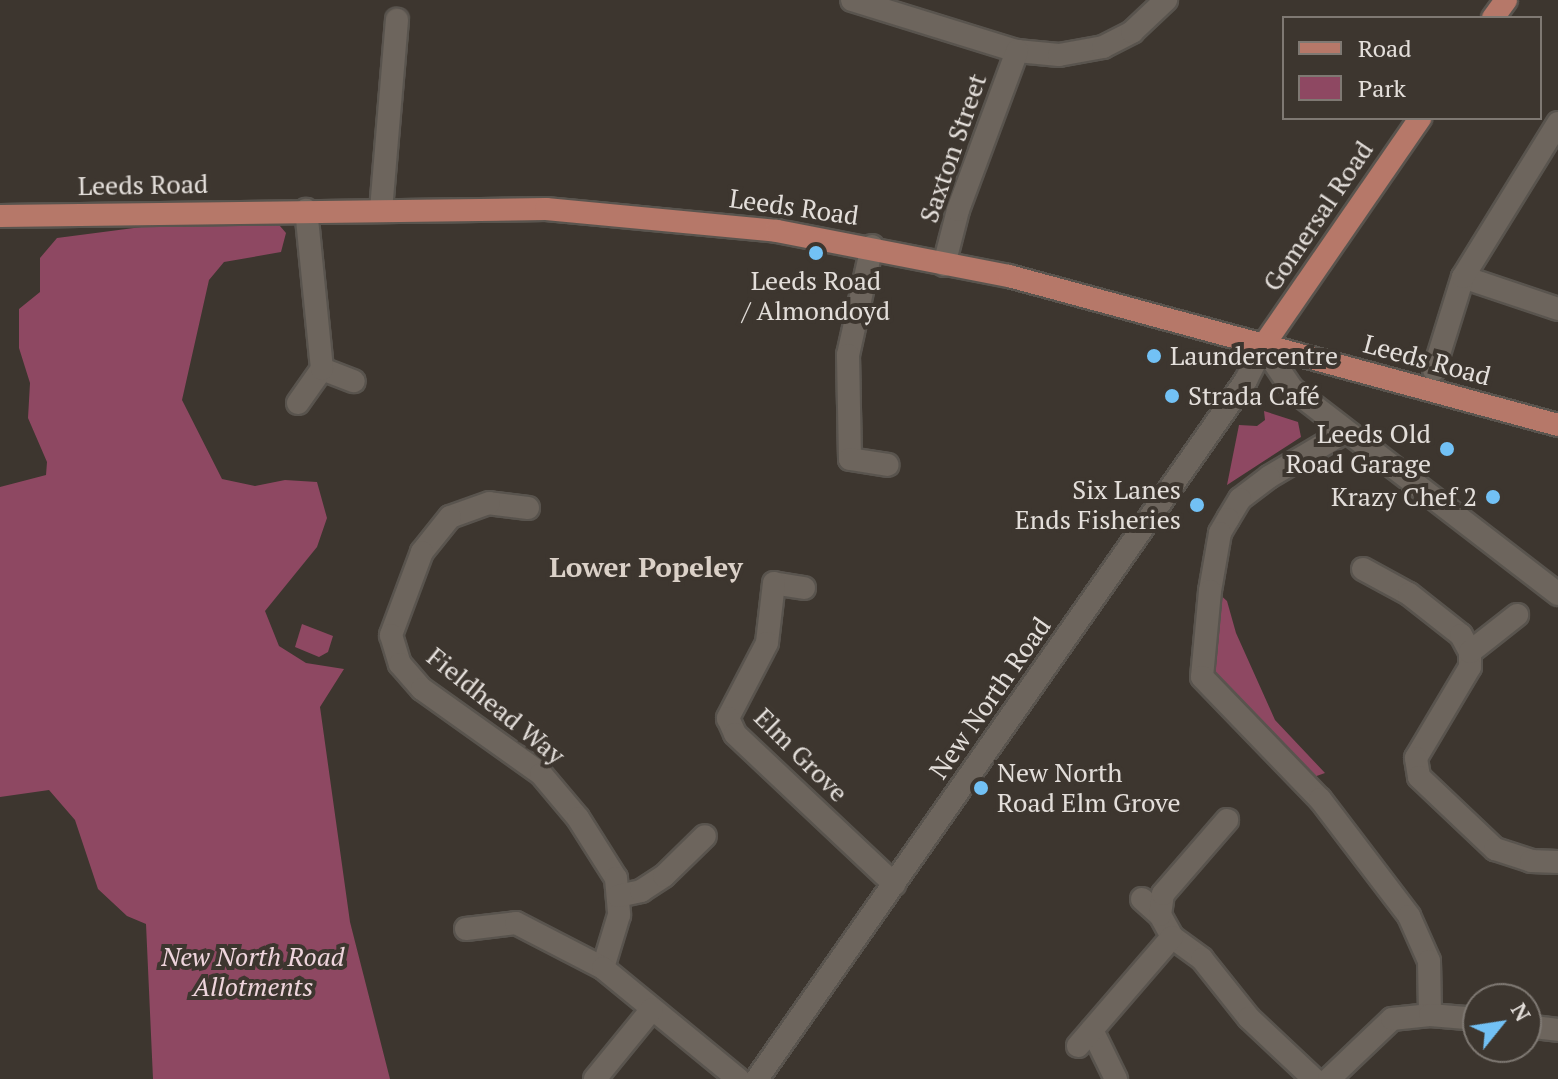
<!DOCTYPE html>
<html>
<head>
<meta charset="utf-8">
<style>
  body { margin:0 }
  #map { position:relative; width:1558px; height:1079px; overflow:hidden; background:#3d362f; font-family:"PT Serif",serif }
  div>[style] { position:absolute }
  [style*='--x'] { left:calc(var(--x)*1px); top:calc(var(--y)*1px); width:calc(var(--w)*1px); rotate:calc(var(--a)*1deg) }
  .green>* { inset:0; background:#8e4862 }
  .roads { filter:drop-shadow(2px 0 #59544e) drop-shadow(-2px 0 #59544e) drop-shadow(0 2px #59544e) drop-shadow(0 -2px #59544e) }
  .minor>* { height:22px; margin:-11px; padding:0 11px; transform-origin:11px; border-radius:11px; background:#6d655d }
  .tertiary>* { height:22px; margin:-11px; padding:0 11px; transform-origin:11px; border-radius:11px; background:#6d655d }
  .secondary>* { height:22px; margin:-11px; padding:0 11px; transform-origin:11px; border-radius:11px; background:#6d655d }
  .primary>* { height:22px; margin:-11px; padding:0 11px; transform-origin:11px; border-radius:11px; background:#b67869 }
  .dots>* { width:22px; height:22px; translate:-50% -50%; box-sizing:border-box; border:4px solid #3d362f; border-radius:50% }
  span { translate:-50% -50%; white-space:nowrap; text-align:center; line-height:1.15; -webkit-text-stroke:8px #3d362f; paint-order:stroke }
  .street-label { font-size:26px; color:#e3deda }
  .poi-label { font-size:26px; color:#e3deda }
  .left { translate:0 -50%; text-align:left }
  .right { translate:-100% -50%; text-align:right }
  .park-label { font-size:26px; color:#efd5dd; font-style:italic }
  .neighbourhood-label { font-size:28px; color:#dbd1c8; font-weight:700 }
  .legend { position:absolute; left:1282px; top:16px; width:260px; height:104px; box-sizing:border-box; background:#3d362f; border:2px solid #7f7973; margin:0; padding:10px 14px; list-style:none; font-size:24px; color:#e3deda }
  .legend li { display:flex; align-items:center; gap:16px; height:40px }
  .legend b { width:40px; border:2px solid #7f7973 }
  .north { position:absolute; left:1462px; top:983px; width:80px; height:80px; box-sizing:border-box; background:#3d362f; border:2px solid #7f7973; border-radius:50%; rotate:60deg; font-size:22px; font-weight:700; line-height:32px; text-align:center; color:#e3deda }
  .north::after { content:''; display:block; margin:auto; width:28px; height:36px; background:#72c1f5; clip-path:polygon(50% 0,100% 100%,50% 72%,0 100%) }
</style>
</head>
<body>
<div id="map">
  <div class="green">
    <div style="clip-path:polygon(274px 219px,286px 233px,281px 252px,224px 262px,209px 280px,182px 400px,222px 479px,255px 486px,285px 480px,317px 482px,327px 518px,317px 547px,265px 611px,279px 646px,306px 663px,344px 669px,320px 707px,350px 922px,390px 1079px,153px 1079px,146px 924px,127px 916px,98px 889px,75px 820px,49px 790px,0 797px,0 487px,46px 475px,47px 462px,28px 418px,30px 383px,19px 348px,19px 309px,40px 292px,40px 258px,57px 238px,180px 222px)"></div>
    <div style="clip-path:polygon(1264px 411px,1298px 422px,1301px 437px,1227px 485px,1239px 425px,1257px 426px,1265px 420px)"></div>
    <div style="clip-path:polygon(1217px 592px,1227px 601px,1236px 633px,1275px 720px,1325px 773px,1311px 778px,1214px 675px,1208px 656px)"></div>
    <div style="clip-path:polygon(302px 624px,333px 636px,328px 652px,319px 657px,295px 647px)"></div>
  </div>
  <div class="roads">
    <div class="minor">
      <div style="--x:852;--y:0;--w:173;--a:17.2"></div>
      <div style="--x:1017;--y:51;--w:42;--a:5.4"></div>
      <div style="--x:1059;--y:55;--w:45;--a:-10.3"></div>
      <div style="--x:1103;--y:47;--w:33;--a:-27"></div>
      <div style="--x:1132;--y:32;--w:47;--a:-43.3"></div>
      <div style="--x:381;--y:210;--w:191;--a:-85.2"></div>
      <div style="--x:872;--y:246;--w:112;--a:102.4"></div>
      <div style="--x:848;--y:355;--w:104;--a:88.9"></div>
      <div style="--x:850;--y:459;--w:38;--a:9"></div>
      <div style="--x:944;--y:265;--w:57;--a:-75.7"></div>
      <div style="--x:958;--y:210;--w:170;--a:-69.6"></div>
      <div style="--x:1463;--y:277;--w:100;--a:18.6"></div>
      <div style="--x:322;--y:369;--w:34;--a:21"></div>
      <div style="--x:1434;--y:370;--w:97;--a:-72.7"></div>
      <div style="--x:1463;--y:277;--w:181;--a:-58.3"></div>
      <div style="--x:298;--y:403;--w:42;--a:-54.8"></div>
      <div style="--x:322;--y:369;--w:160;--a:-95.7"></div>
      <div style="--x:1345;--y:432;--w:88;--a:149.4"></div>
      <div style="--x:1269;--y:477;--w:36;--a:143"></div>
      <div style="--x:1240;--y:499;--w:23;--a:121"></div>
      <div style="--x:1228;--y:519;--w:16;--a:120"></div>
      <div style="--x:1220;--y:533;--w:59;--a:99.8"></div>
      <div style="--x:1210;--y:591;--w:86;--a:95.3"></div>
      <div style="--x:1202;--y:677;--w:170;--a:46"></div>
      <div style="--x:1320;--y:799;--w:147;--a:52.7"></div>
      <div style="--x:1409;--y:916;--w:49;--a:66"></div>
      <div style="--x:1429;--y:961;--w:54;--a:88.9"></div>
      <div style="--x:528;--y:508;--w:39;--a:-173"></div>
      <div style="--x:489;--y:503;--w:41;--a:160.3"></div>
      <div style="--x:450;--y:517;--w:45;--a:128.7"></div>
      <div style="--x:422;--y:552;--w:89;--a:110.5"></div>
      <div style="--x:391;--y:635;--w:30;--a:73"></div>
      <div style="--x:400;--y:664;--w:33;--a:49"></div>
      <div style="--x:422;--y:689;--w:146;--a:35.5"></div>
      <div style="--x:541;--y:774;--w:57;--a:49.9"></div>
      <div style="--x:578;--y:818;--w:71;--a:57.7"></div>
      <div style="--x:616;--y:878;--w:37;--a:85"></div>
      <div style="--x:619;--y:915;--w:55;--a:106.8"></div>
      <div style="--x:1363;--y:569;--w:52;--a:28.5"></div>
      <div style="--x:1409;--y:594;--w:66;--a:38.3"></div>
      <div style="--x:1461;--y:635;--w:19;--a:62"></div>
      <div style="--x:1470;--y:652;--w:15;--a:90"></div>
      <div style="--x:1470;--y:667;--w:106;--a:120.7"></div>
      <div style="--x:1416;--y:758;--w:19;--a:81"></div>
      <div style="--x:1419;--y:777;--w:105;--a:43.5"></div>
      <div style="--x:1495;--y:849;--w:38;--a:18"></div>
      <div style="--x:1531;--y:861;--w:27;--a:2"></div>
      <div style="--x:804;--y:588;--w:30;--a:-171"></div>
      <div style="--x:774;--y:583;--w:60;--a:96.7"></div>
      <div style="--x:767;--y:643;--w:85;--a:117.5"></div>
      <div style="--x:728;--y:718;--w:17;--a:66"></div>
      <div style="--x:735;--y:734;--w:219;--a:43.3"></div>
      <div style="--x:1470;--y:652;--w:60;--a:-38.2"></div>
      <div style="--x:618;--y:896;--w:24;--a:-12"></div>
      <div style="--x:641;--y:891;--w:27;--a:-33"></div>
      <div style="--x:664;--y:876;--w:57;--a:-44.3"></div>
      <div style="--x:1142;--y:899;--w:24;--a:42"></div>
      <div style="--x:1160;--y:915;--w:25;--a:61"></div>
      <div style="--x:1172;--y:937;--w:37;--a:36"></div>
      <div style="--x:1202;--y:959;--w:75;--a:51.5"></div>
      <div style="--x:1249;--y:1018;--w:89;--a:43.2"></div>
      <div style="--x:1160;--y:915;--w:21;--a:-82"></div>
      <div style="--x:1163;--y:894;--w:98;--a:-49.1"></div>
      <div style="--x:466;--y:929;--w:50;--a:-6.8"></div>
      <div style="--x:516;--y:923;--w:98;--a:27.3"></div>
      <div style="--x:603;--y:968;--w:175;--a:39.4"></div>
      <div style="--x:1526;--y:1026;--w:32;--a:7"></div>
      <div style="--x:1092;--y:1030;--w:55;--a:63.9"></div>
      <div style="--x:1078;--y:1046;--w:144;--a:-49.2"></div>
      <div style="--x:595;--y:1079;--w:90;--a:-50.8"></div>
      <div style="--x:1329;--y:1079;--w:87;--a:-43.6"></div>
      <div style="--x:1392;--y:1019;--w:38;--a:-6"></div>
      <div style="--x:1430;--y:1015;--w:48;--a:4.8"></div>
    </div>
    <div class="tertiary">
      <div style="--x:1263;--y:346;--w:52;--a:56"></div>
      <div style="--x:1292;--y:389;--w:336;--a:37.6"></div>
    </div>
    <div class="secondary">
      <div style="--x:757;--y:1079;--w:853;--a:-55.02"></div>
      <div style="--x:1246;--y:380;--w:38;--a:-63"></div>
    </div>
    <div class="primary">
      <div style="--x:1493;--y:18;--w:22;--a:-54"></div>
      <div style="--x:0;--y:216;--w:546;--a:-0.73"></div>
      <div style="--x:546;--y:209;--w:232;--a:5.4"></div>
      <div style="--x:777;--y:231;--w:236;--a:11"></div>
      <div style="--x:1009;--y:276;--w:569;--a:15.18"></div>
      <div style="--x:1263;--y:346;--w:277;--a:-55.4"></div>
    </div>
  </div>
  <div class="dots">
    <div style="left:816px;top:253px;background:#72c1f5"></div>
    <div style="left:1154px;top:356px;background:#72c1f5"></div>
    <div style="left:1172px;top:396px;background:#72c1f5"></div>
    <div style="left:1447px;top:449px;background:#72c1f5"></div>
    <div style="left:1493px;top:497px;background:#72c1f5"></div>
    <div style="left:1197px;top:505px;background:#72c1f5"></div>
    <div style="left:981px;top:788px;background:#72c1f5"></div>
  </div>
  <div class="street-label">
    <span style="left:953px;top:148px;rotate:-71deg">Saxton Street</span>
    <span style="left:143px;top:185px;rotate:-1deg">Leeds Road</span>
    <span style="left:794px;top:207px;rotate:8deg">Leeds Road</span>
    <span style="left:1318px;top:216px;rotate:-56deg">Gomersal Road</span>
    <span style="left:1427px;top:360px;rotate:15deg">Leeds Road</span>
    <span style="left:990px;top:698px;rotate:-55deg">New North Road</span>
    <span style="left:496px;top:706px;rotate:39deg">Fieldhead Way</span>
    <span style="left:801px;top:755px;rotate:45deg">Elm Grove</span>
  </div>
  <div class="poi-label">
    <span style="left:816px;top:296px">Leeds Road<br>/ Almondoyd</span>
    <span class="left" style="left:1170px;top:356px">Laundercentre</span>
    <span class="left" style="left:1188px;top:396px">Strada Café</span>
    <span class="right" style="left:1431px;top:449px">Leeds Old<br>Road Garage</span>
    <span class="right" style="left:1181px;top:505px">Six Lanes<br>Ends Fisheries</span>
    <span class="right" style="left:1477px;top:497px">Krazy Chef 2</span>
    <span class="left" style="left:997px;top:788px">New North<br>Road Elm Grove</span>
  </div>
  <div class="park-label">
    <span style="left:253px;top:972px">New North Road<br>Allotments</span>
  </div>
  <div class="neighbourhood-label">
    <span style="left:646px;top:567px">Lower Popeley</span>
  </div>
  <ul class="legend">
  <li><b style="height:10px;background:#b67869"></b>Road</li>
  <li><b style="height:22px;background:#8e4862"></b>Park</li>
  </ul>
  <div class="north">N</div>
</div>
</body>
</html>
